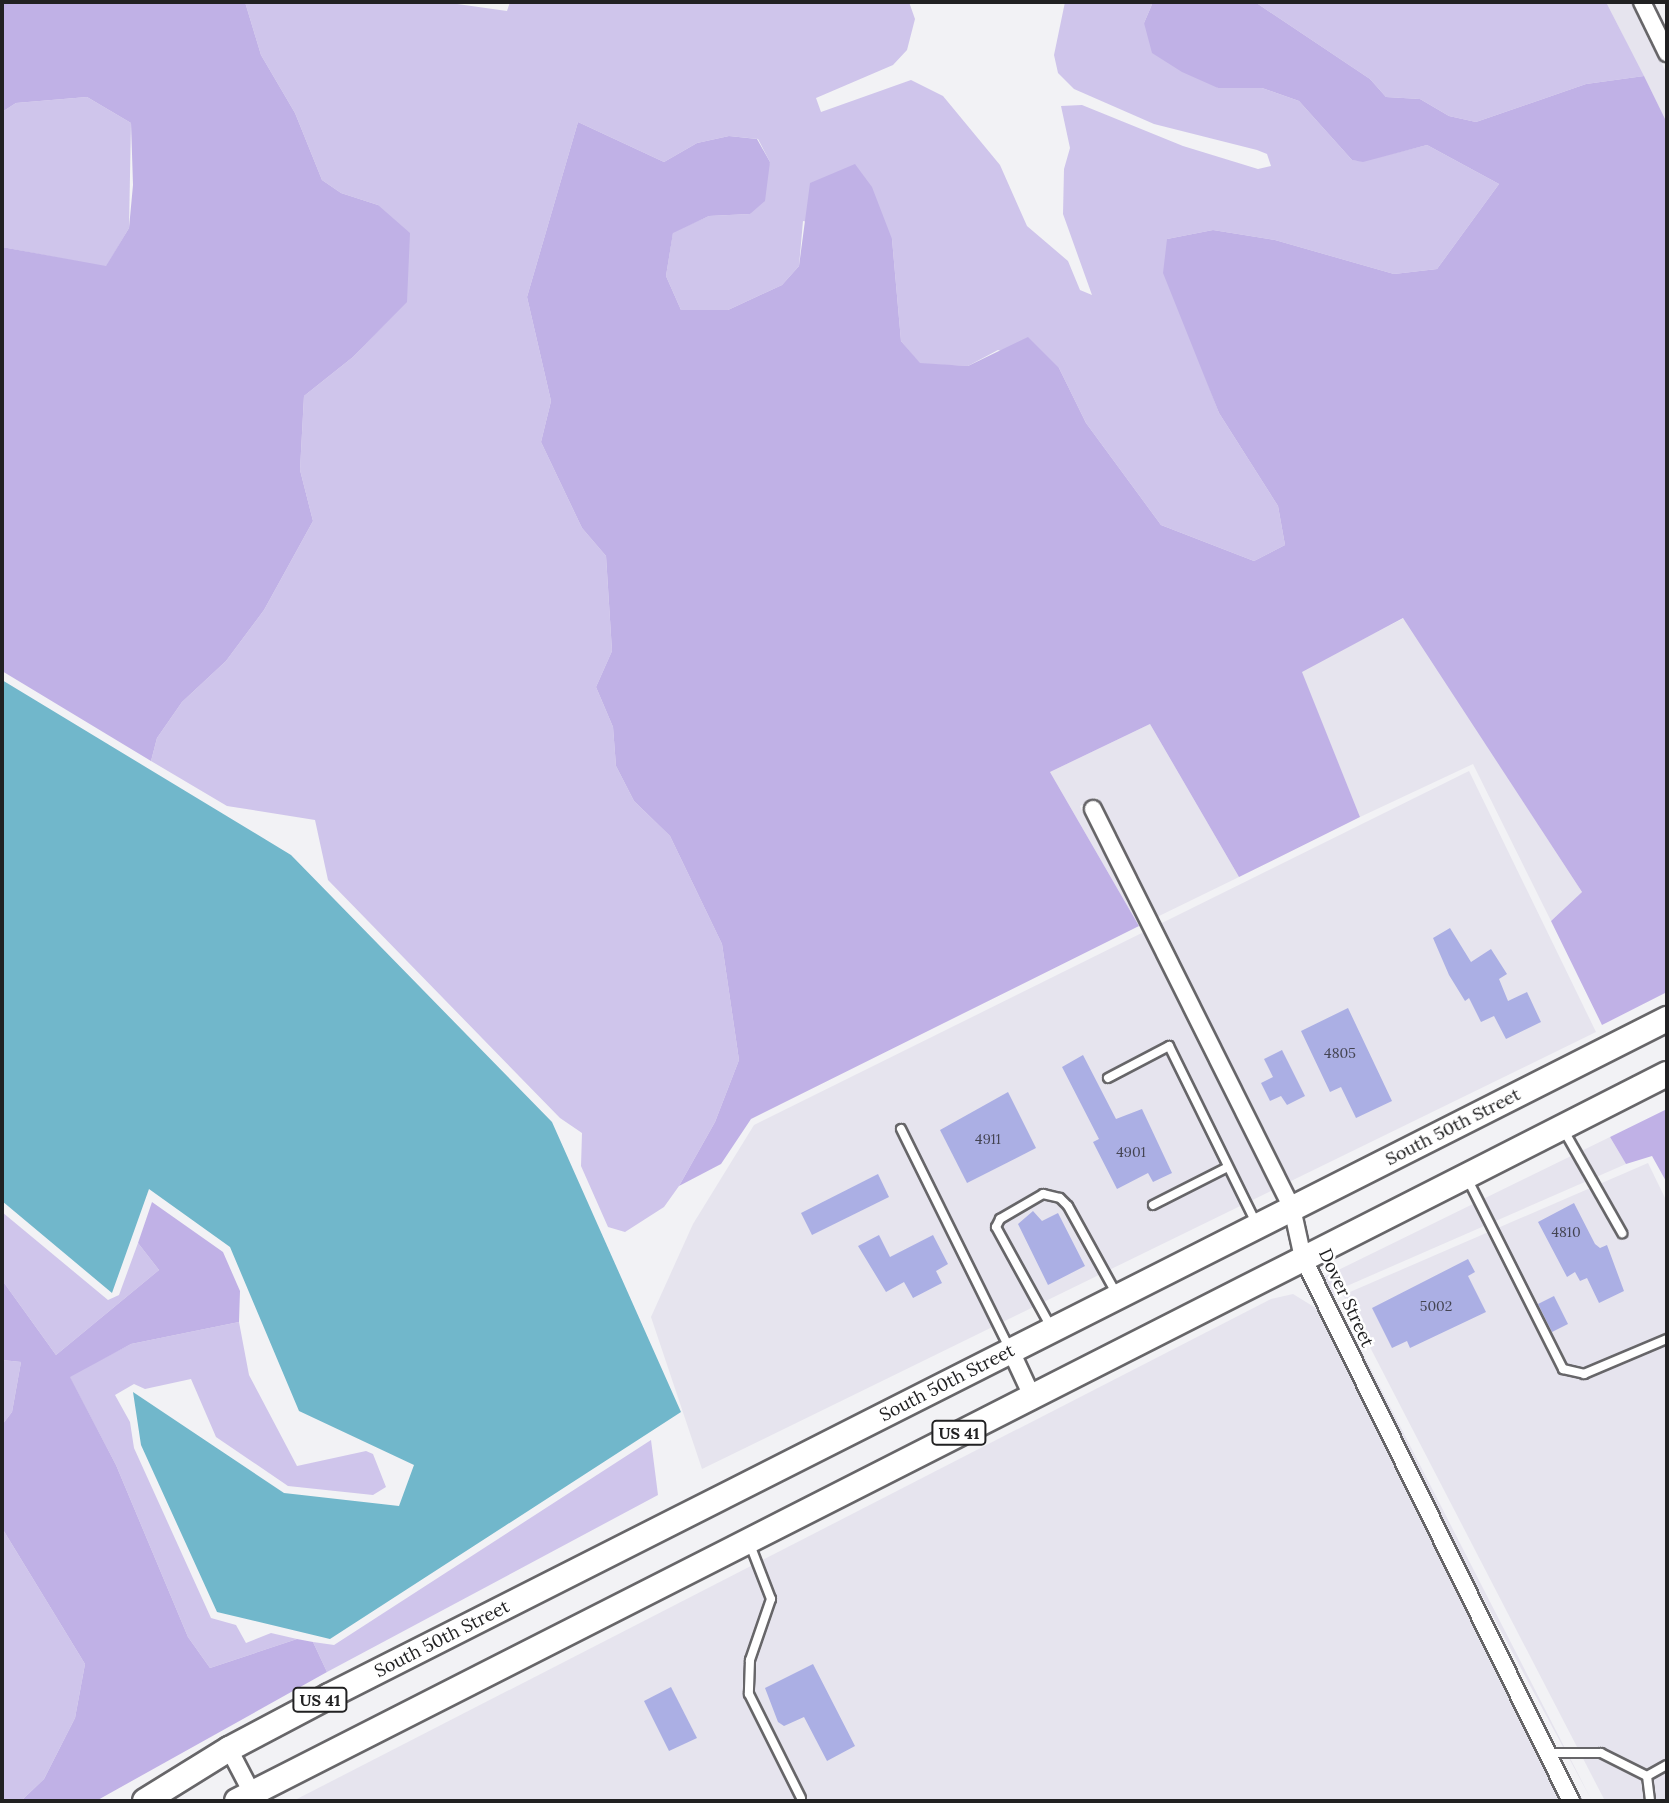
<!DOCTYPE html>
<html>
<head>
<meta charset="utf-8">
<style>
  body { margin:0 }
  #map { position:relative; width:1669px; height:1803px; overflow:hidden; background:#f2f2f5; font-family:Lora,serif }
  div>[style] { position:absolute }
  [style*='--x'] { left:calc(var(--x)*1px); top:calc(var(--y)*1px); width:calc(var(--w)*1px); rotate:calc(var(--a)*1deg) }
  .built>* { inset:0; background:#e6e4ee }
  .green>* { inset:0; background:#cfc5eb }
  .forest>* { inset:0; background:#c0b1e6 }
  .water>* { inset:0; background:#71b7cb }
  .building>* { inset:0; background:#abafe4 }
  .roads { filter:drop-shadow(2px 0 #676669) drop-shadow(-2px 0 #676669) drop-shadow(0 2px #676669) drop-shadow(0 -2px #676669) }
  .lane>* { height:8px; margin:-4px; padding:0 4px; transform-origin:4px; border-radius:4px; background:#fff }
  .street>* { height:16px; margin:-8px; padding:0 8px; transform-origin:8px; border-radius:8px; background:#fff }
  .primary>* { height:24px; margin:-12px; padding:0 12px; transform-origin:12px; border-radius:12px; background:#fff }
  span { translate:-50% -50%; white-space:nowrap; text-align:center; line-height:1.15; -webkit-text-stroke:5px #fff; paint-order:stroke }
  .number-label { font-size:14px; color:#444452 }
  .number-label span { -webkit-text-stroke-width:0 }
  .shield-label span { padding:2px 5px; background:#fff; border:2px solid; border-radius:5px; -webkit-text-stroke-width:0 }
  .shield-label { font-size:16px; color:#212122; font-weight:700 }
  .street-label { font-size:18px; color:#212122 }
  .frame { position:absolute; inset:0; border:4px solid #212122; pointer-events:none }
</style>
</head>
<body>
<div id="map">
  <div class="built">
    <div style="clip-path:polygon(1606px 2px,1631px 2px,1667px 74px,1667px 123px)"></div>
    <div style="clip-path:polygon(1404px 618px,1582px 892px,1551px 921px,1473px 764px,1360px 817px,1301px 671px)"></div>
    <div style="clip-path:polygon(1150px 724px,1239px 877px,1157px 917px,1097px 797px,1080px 806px,1139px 926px,1050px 772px)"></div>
    <div style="clip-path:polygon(1469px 771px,1596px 1032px,702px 1469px,651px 1317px,693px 1224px,754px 1125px)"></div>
    <div style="clip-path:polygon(1610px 1137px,1626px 1164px,1340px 1289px,1334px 1297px,1592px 1801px,1473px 1579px,1324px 1277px)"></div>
    <div style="clip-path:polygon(1648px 1163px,1667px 1202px,1667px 1801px,1605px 1801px,1343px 1295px)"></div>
    <div style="clip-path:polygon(1293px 1294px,1319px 1310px,1583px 1801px,293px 1801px,1271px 1299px)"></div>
  </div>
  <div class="green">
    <div style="clip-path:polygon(245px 2px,443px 2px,507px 11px,510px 2px,909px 2px,915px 19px,907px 50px,893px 65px,816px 98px,821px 112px,911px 80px,943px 96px,1000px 165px,1027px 226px,1068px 261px,1080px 290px,1092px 295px,1063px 214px,1064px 169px,1070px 148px,1061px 106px,1082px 105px,1183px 146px,1258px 169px,1271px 166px,1267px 154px,1257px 150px,1154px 124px,1074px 89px,1058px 73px,1054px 55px,1065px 2px,1153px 2px,1144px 23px,1218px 88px,1262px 88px,1299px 101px,1352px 160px,1363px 161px,1427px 145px,1499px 184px,1437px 269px,1394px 274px,1275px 240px,1213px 230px,1167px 239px,1193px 345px,1219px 413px,1278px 506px,1285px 545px,1254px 561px,1161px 525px,1086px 423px,1059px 368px,998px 350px,968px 366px,920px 364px,901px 341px,892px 239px,803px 221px,799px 266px,782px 285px,728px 310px,681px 310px,666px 276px,673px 232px,709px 216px,750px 214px,770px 162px,758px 139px,729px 136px,697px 143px,664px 162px,578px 122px,527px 297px,551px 401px,541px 442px,582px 528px,606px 556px,612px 651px,596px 687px,613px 727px,616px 766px,634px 801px,670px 836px,722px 944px,739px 1060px,715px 1122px,679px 1186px,664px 1207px,625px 1232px,608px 1227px,581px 1166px,582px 1133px,560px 1118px,328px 880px,315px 820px,227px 806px,151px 761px,157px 738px,182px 702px,226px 661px,264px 610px,313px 521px,300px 470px,304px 396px,353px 357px,407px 301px,378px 205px,341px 193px,322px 180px,295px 113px,261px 55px)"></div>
    <div style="clip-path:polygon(1255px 2px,1606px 2px,1644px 76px,1586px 84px,1476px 122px,1449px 116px,1420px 99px,1386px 97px,1370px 79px)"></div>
    <div style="clip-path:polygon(87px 97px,131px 123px,129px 228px,106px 267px,2px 247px,2px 112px,16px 103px)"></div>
    <div style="clip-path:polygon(2px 1212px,108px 1300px,119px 1295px,138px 1243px,159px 1270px,56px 1355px,2px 1280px)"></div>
    <div style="clip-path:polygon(239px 1322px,249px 1375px,297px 1466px,366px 1451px,373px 1454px,386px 1487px,373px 1495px,288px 1486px,216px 1437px,191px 1379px,145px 1389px,134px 1384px,115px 1395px,130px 1422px,134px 1448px,211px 1618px,236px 1625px,246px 1643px,271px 1633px,297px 1639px,210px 1668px,188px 1637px,116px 1465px,69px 1376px,131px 1344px)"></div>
    <div style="clip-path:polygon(2px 1360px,21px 1362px,12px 1412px,2px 1425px)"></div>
    <div style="clip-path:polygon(651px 1440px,658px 1495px,327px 1672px,313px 1642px,334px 1645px)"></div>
    <div style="clip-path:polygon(2px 1528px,85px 1664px,75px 1718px,44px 1779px,21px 1801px,2px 1801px)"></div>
  </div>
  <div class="forest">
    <div style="clip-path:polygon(2px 2px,245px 2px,261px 55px,295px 113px,322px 180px,341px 193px,378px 205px,410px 233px,407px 302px,353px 357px,304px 396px,300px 470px,313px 521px,264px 610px,226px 661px,182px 702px,157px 738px,151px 761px,2px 671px,2px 247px,106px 266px,129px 228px,133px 185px,131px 123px,87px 97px,16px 103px,2px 112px)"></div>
    <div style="clip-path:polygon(1153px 2px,1255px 2px,1370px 79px,1386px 97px,1420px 99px,1449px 116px,1476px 122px,1586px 84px,1644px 76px,1667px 123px,1667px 992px,1602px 1025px,1551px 921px,1582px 892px,1403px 618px,1302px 672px,1360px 817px,1239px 877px,1150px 724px,1050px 772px,1139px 926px,751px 1119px,721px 1164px,679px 1186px,715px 1122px,739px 1060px,722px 944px,670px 836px,634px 801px,616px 766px,613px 727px,596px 687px,612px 651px,606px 556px,582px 528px,541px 442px,551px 401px,527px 297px,578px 122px,664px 162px,697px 143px,729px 136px,757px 139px,770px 162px,765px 201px,750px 214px,709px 216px,673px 233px,666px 276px,681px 310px,728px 310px,782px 285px,799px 266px,810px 183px,855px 164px,872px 187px,892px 239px,901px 341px,920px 363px,968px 366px,1028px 337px,1059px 368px,1086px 423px,1161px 525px,1254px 561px,1285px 545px,1278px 506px,1219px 413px,1163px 273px,1167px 239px,1213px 230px,1275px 240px,1394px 274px,1437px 269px,1499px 184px,1427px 145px,1363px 162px,1352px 160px,1299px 101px,1262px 88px,1218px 88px,1182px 72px,1152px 53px,1144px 23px)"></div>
    <div style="clip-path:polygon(1667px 1109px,1667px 1183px,1652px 1156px,1626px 1164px,1610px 1137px)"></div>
    <div style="clip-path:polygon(152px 1202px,223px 1252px,240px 1291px,239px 1322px,131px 1344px,70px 1377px,116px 1465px,188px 1637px,210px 1668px,297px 1639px,313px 1642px,327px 1672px,96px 1801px,21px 1801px,44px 1779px,75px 1718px,85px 1664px,2px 1528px,2px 1425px,12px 1412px,21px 1362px,2px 1360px,2px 1280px,56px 1355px,159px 1270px,138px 1243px)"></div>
  </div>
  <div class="water">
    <div style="clip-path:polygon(2px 680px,291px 855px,552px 1122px,681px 1412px,330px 1639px,217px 1612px,141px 1445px,133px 1392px,284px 1493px,399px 1506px,414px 1465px,299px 1411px,230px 1247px,149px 1189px,112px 1293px,2px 1201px)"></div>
  </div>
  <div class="building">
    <div style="clip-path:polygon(1450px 928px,1471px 962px,1491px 949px,1507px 974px,1499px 979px,1508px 1001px,1527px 992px,1541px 1022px,1506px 1039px,1494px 1016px,1481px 1022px,1469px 998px,1465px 1001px,1449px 975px,1433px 938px)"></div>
    <div style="clip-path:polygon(1348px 1008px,1392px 1101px,1356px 1118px,1341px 1087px,1330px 1092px,1301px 1031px)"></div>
    <div style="clip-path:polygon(1282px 1050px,1305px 1096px,1287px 1105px,1281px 1096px,1270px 1101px,1261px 1083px,1273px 1077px,1264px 1059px)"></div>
    <div style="clip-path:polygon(1083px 1055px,1116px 1119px,1142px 1109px,1172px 1173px,1153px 1182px,1148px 1173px,1117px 1189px,1093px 1142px,1099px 1139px,1062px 1067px)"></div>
    <div style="clip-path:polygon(1008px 1092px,1036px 1148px,967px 1183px,940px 1130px)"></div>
    <div style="clip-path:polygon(878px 1174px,889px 1197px,812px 1235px,801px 1213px)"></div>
    <div style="clip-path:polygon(1574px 1203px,1595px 1244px,1600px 1248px,1607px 1245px,1624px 1291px,1599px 1303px,1587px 1278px,1580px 1281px,1575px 1272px,1567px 1277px,1538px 1222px)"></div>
    <div style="clip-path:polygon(1033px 1211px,1042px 1221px,1058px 1213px,1085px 1266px,1048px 1285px,1018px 1224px)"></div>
    <div style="clip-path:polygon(879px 1235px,890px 1257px,933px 1235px,948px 1264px,936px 1271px,942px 1283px,913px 1298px,904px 1282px,886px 1292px,858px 1246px)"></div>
    <div style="clip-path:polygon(1468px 1259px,1475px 1272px,1468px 1276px,1486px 1312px,1410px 1348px,1407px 1341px,1392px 1348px,1372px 1308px)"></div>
    <div style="clip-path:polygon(1554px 1296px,1568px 1324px,1552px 1332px,1538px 1304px)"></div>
    <div style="clip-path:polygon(813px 1664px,855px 1746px,827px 1761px,804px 1717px,784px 1726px,778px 1722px,765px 1688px)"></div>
    <div style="clip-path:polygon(671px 1687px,697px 1738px,669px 1751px,644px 1701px)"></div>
  </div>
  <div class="roads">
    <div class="lane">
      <div style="--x:1108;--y:1078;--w:69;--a:-27.7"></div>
      <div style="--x:1169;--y:1046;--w:197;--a:63.8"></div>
      <div style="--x:901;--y:1129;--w:244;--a:63.7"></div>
      <div style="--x:1563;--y:1129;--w:120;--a:60.4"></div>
      <div style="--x:1467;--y:1178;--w:214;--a:63.3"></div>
      <div style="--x:1563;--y:1369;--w:22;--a:13"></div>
      <div style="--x:1584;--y:1374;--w:90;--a:-22.9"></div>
      <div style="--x:1153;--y:1205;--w:84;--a:-26.9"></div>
      <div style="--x:1051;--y:1327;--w:114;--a:-118.8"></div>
      <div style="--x:996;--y:1227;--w:9;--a:-63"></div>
      <div style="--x:1000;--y:1219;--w:50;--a:-30.2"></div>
      <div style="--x:1043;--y:1194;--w:17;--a:13"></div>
      <div style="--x:1060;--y:1198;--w:11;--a:45"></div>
      <div style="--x:1068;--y:1206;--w:99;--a:61.1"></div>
      <div style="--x:749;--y:1542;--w:61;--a:68.9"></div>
      <div style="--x:771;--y:1599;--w:65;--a:109"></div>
      <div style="--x:750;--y:1660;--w:34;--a:92"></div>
      <div style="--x:749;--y:1694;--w:116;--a:63.4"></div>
      <div style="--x:1548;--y:1753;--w:53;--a:0"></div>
      <div style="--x:1601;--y:1753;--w:51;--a:26.6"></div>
      <div style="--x:1647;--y:1776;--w:25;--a:83"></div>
      <div style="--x:1647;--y:1776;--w:23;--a:-29"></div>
    </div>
    <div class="street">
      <div style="--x:1642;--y:2;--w:57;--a:63.9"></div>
      <div style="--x:1093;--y:809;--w:446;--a:63.5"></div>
      <div style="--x:1292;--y:1208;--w:51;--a:77.6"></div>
      <div style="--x:1303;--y:1258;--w:606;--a:63.73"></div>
      <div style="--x:1011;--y:1351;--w:50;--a:65"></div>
      <div style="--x:229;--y:1749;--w:56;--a:62.5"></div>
    </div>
    <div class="primary">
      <div style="--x:145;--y:1801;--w:99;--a:-31.8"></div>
      <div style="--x:229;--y:1749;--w:113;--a:-27.9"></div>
      <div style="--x:329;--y:1696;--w:1500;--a:-26.84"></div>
      <div style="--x:237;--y:1801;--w:1604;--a:-26.95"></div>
    </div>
  </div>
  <div class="number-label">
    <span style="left:1340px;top:1053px">4805</span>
    <span style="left:988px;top:1139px">4911</span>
    <span style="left:1131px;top:1152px">4901</span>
    <span style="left:1566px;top:1232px">4810</span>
    <span style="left:1436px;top:1306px">5002</span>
  </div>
  <div class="shield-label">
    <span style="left:959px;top:1433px">US 41</span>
    <span style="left:320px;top:1700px">US 41</span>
  </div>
  <div class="street-label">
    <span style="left:1453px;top:1127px;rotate:-27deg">South 50th Street</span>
    <span style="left:1346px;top:1298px;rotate:65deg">Dover Street</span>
    <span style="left:947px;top:1383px;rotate:-27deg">South 50th Street</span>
    <span style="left:442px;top:1639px;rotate:-27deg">South 50th Street</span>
  </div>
  <div class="frame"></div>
</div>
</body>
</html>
